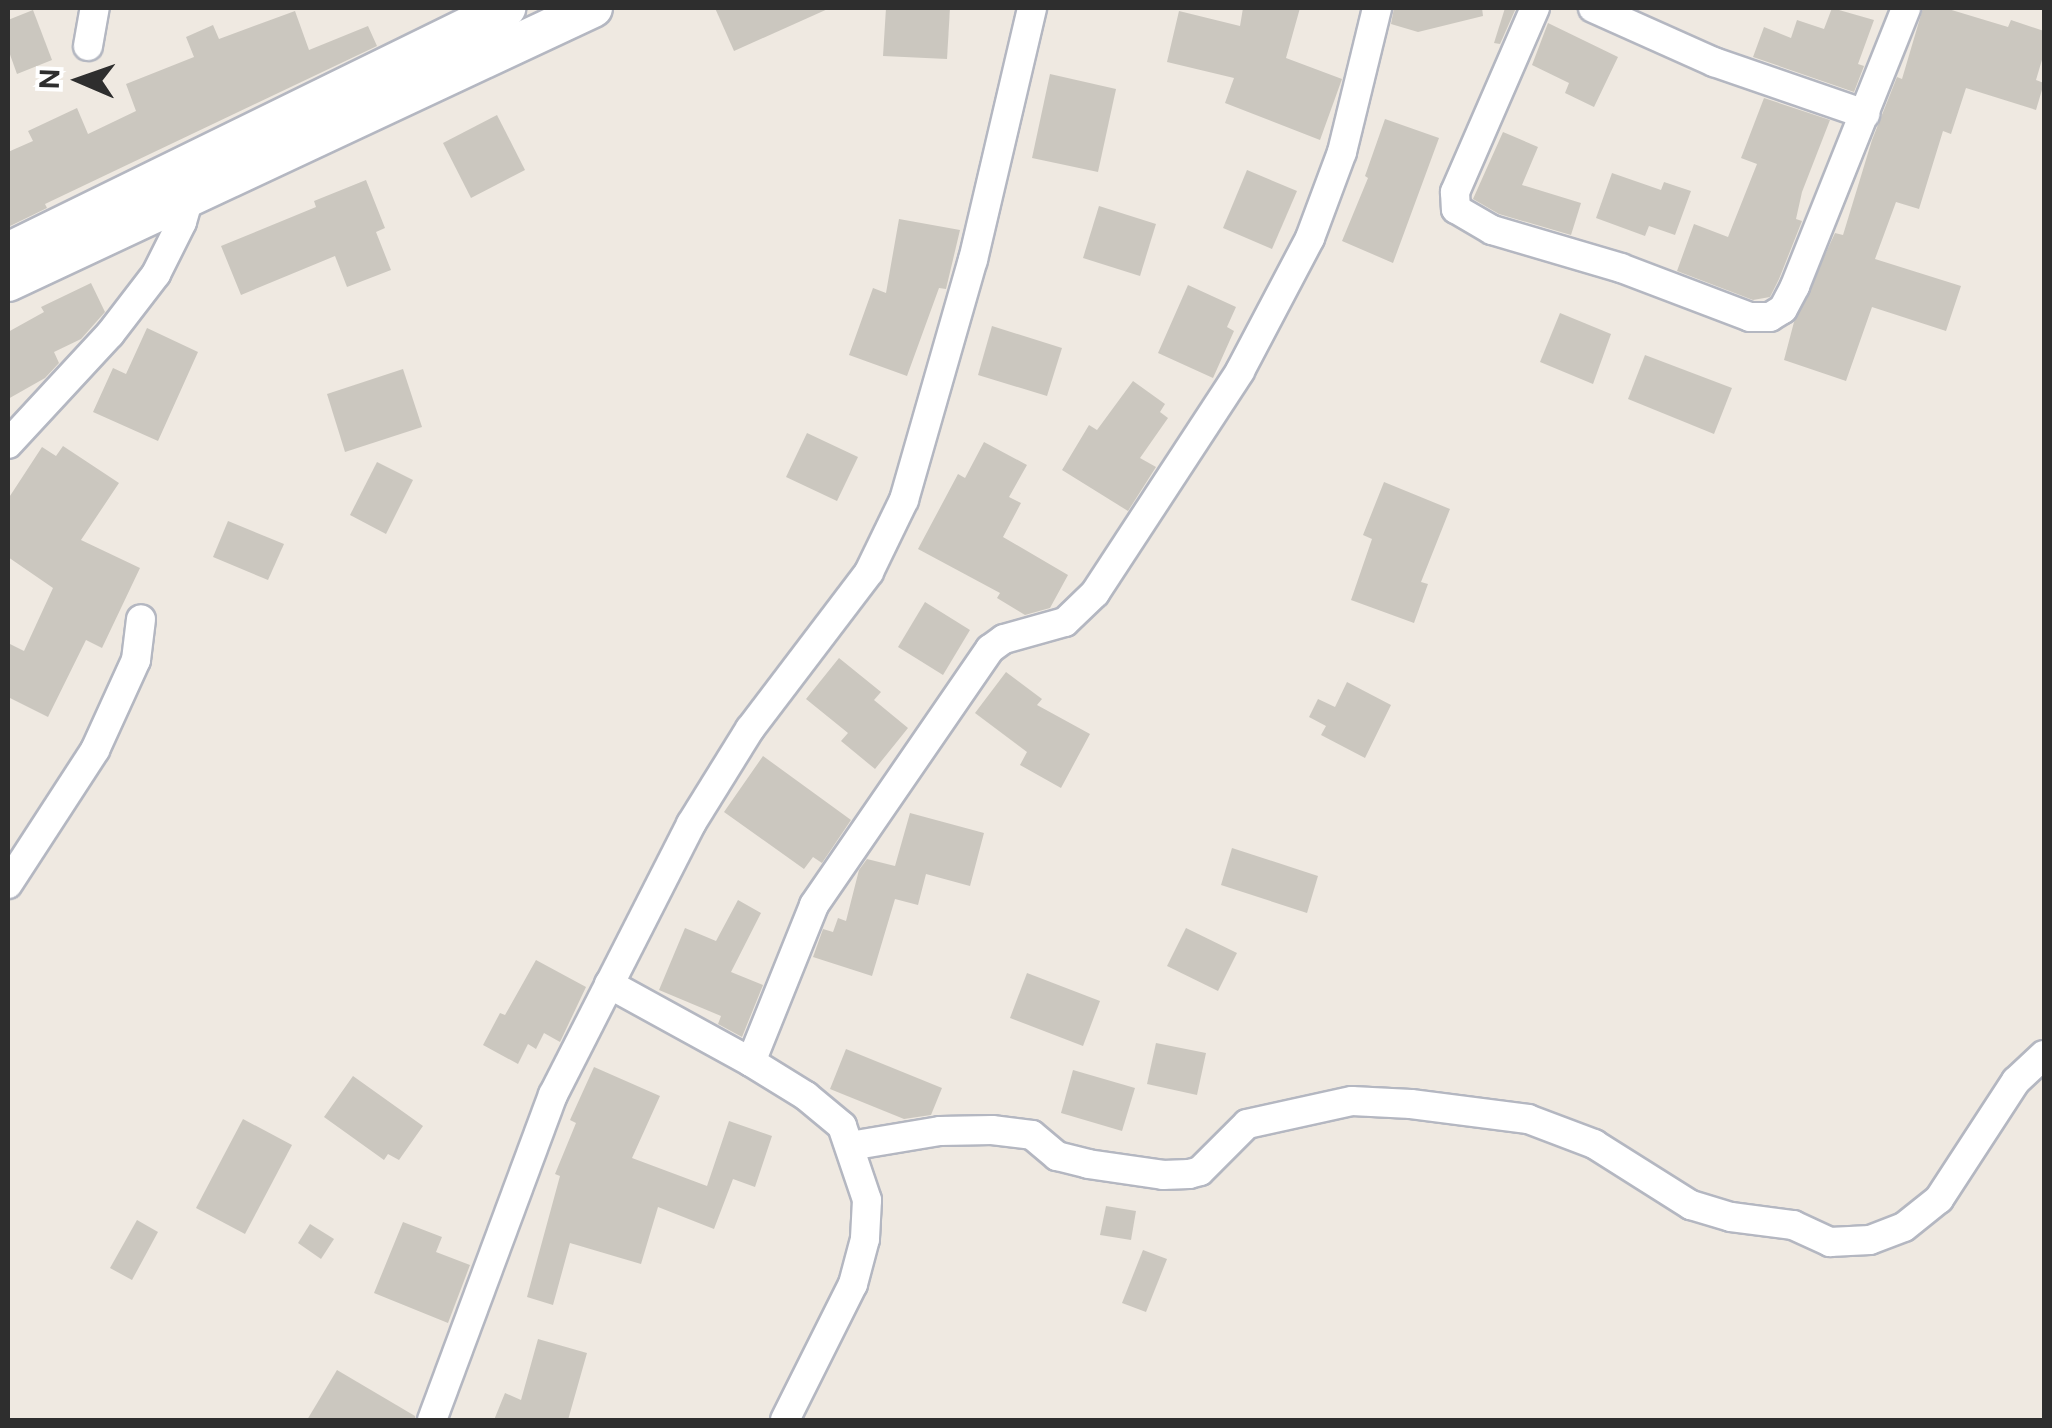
<!DOCTYPE html>
<html>
<head>
<meta charset="utf-8">
<style>
  body { margin:0 }
  #map { position:relative; width:2052px; height:1428px; overflow:hidden; background:#efe9e1; font-family:"DM Sans",sans-serif }
  div>[style] { position:absolute }
  [style*='--x'] { left:calc(var(--x)*1px); top:calc(var(--y)*1px); width:calc(var(--w)*1px); rotate:calc(var(--a)*1deg) }
  .building>* { inset:0; background:#cbc7bf }
  .roads { filter:drop-shadow(2px 0 #b4b7c1) drop-shadow(-2px 0 #b4b7c1) drop-shadow(0 2px #b4b7c1) drop-shadow(0 -2px #b4b7c1) }
  .minor>* { height:28px; margin:-14px; padding:0 14px; transform-origin:14px; border-radius:14px; background:#fff }
  .secondary>* { height:38px; margin:-19px; padding:0 19px; transform-origin:19px; border-radius:19px; background:#fff }
  span { translate:-50% -50%; white-space:nowrap; text-align:center; line-height:1.15; -webkit-text-stroke:8px #fff; paint-order:stroke }
  .frame { position:absolute; inset:0; border:10px solid #2e2e2e; pointer-events:none }
  .north { position:absolute; left:30px; top:30px; width:100px; height:100px; -webkit-text-stroke:8px #fff; paint-order:stroke; rotate:272deg; font-size:28px; font-weight:700; line-height:40px; text-align:center; color:#2e2e2e }
  .north::after { content:''; display:block; margin:auto; width:35px; height:45px; background:#2e2e2e; clip-path:polygon(50% 0,100% 100%,50% 72%,0 100%) }
</style>
</head>
<body>
<div id="map">
  <div class="building">
    <div style="clip-path:polygon(715px 8px,830px 8px,734px 51px)"></div>
    <div style="clip-path:polygon(886px 8px,950px 8px,947px 59px,883px 56px)"></div>
    <div style="clip-path:polygon(1243px 8px,1300px 8px,1286px 58px,1342px 79px,1320px 140px,1225px 103px,1234px 78px,1167px 62px,1179px 11px,1240px 26px)"></div>
    <div style="clip-path:polygon(1394px 8px,1482px 8px,1483px 16px,1418px 32px,1391px 24px)"></div>
    <div style="clip-path:polygon(1505px 8px,1516px 8px,1500px 44px,1494px 43px)"></div>
    <div style="clip-path:polygon(1832px 8px,1874px 20px,1858px 64px,1864px 66px,1854px 92px,1753px 57px,1764px 27px,1791px 38px,1797px 20px,1824px 29px)"></div>
    <div style="clip-path:polygon(1923px 8px,1945px 8px,2008px 27px,2011px 20px,2044px 31px,2044px 53px,2036px 80px,2044px 83px,2036px 110px,1966px 88px,1951px 134px,1943px 131px,1919px 209px,1896px 202px,1875px 259px,1961px 286px,1946px 331px,1872px 307px,1846px 381px,1784px 360px,1794px 322px,1835px 233px,1843px 235px,1872px 140px,1897px 77px,1902px 79px)"></div>
    <div style="clip-path:polygon(33px 10px,52px 60px,17px 74px,8px 49px,8px 20px)"></div>
    <div style="clip-path:polygon(295px 11px,309px 50px,368px 26px,377px 46px,45px 204px,47px 208px,8px 227px,8px 152px,33px 141px,28px 131px,77px 108px,88px 134px,136px 111px,126px 84px,194px 57px,186px 37px,213px 25px,219px 39px)"></div>
    <div style="clip-path:polygon(1548px 23px,1618px 57px,1594px 107px,1565px 93px,1569px 83px,1532px 65px)"></div>
    <div style="clip-path:polygon(1050px 74px,1116px 89px,1098px 172px,1032px 158px)"></div>
    <div style="clip-path:polygon(1764px 98px,1830px 120px,1802px 192px,1796px 219px,1802px 221px,1779px 279px,1770px 297px,1753px 300px,1677px 271px,1694px 224px,1728px 237px,1757px 164px,1741px 158px)"></div>
    <div style="clip-path:polygon(497px 115px,525px 170px,471px 198px,443px 143px)"></div>
    <div style="clip-path:polygon(1385px 119px,1439px 138px,1393px 263px,1342px 241px,1368px 178px,1365px 176px)"></div>
    <div style="clip-path:polygon(1503px 132px,1538px 147px,1522px 185px,1581px 203px,1571px 235px,1499px 214px,1473px 199px)"></div>
    <div style="clip-path:polygon(1247px 170px,1297px 191px,1272px 249px,1223px 228px)"></div>
    <div style="clip-path:polygon(1612px 173px,1661px 190px,1664px 182px,1691px 191px,1675px 235px,1649px 226px,1645px 236px,1596px 218px)"></div>
    <div style="clip-path:polygon(366px 180px,385px 228px,376px 232px,391px 270px,347px 287px,335px 256px,241px 295px,221px 246px,316px 207px,314px 201px)"></div>
    <div style="clip-path:polygon(1099px 206px,1156px 224px,1140px 276px,1083px 258px)"></div>
    <div style="clip-path:polygon(899px 219px,960px 230px,946px 289px,939px 288px,907px 376px,849px 355px,873px 288px,886px 293px)"></div>
    <div style="clip-path:polygon(91px 283px,105px 312px,81px 339px,54px 352px,59px 363px,45px 378px,8px 399px,8px 332px,44px 312px,41px 307px)"></div>
    <div style="clip-path:polygon(1188px 285px,1236px 307px,1227px 327px,1234px 331px,1213px 378px,1158px 353px)"></div>
    <div style="clip-path:polygon(1560px 313px,1611px 334px,1593px 384px,1540px 362px)"></div>
    <div style="clip-path:polygon(992px 326px,1062px 348px,1047px 396px,978px 375px)"></div>
    <div style="clip-path:polygon(147px 328px,198px 352px,158px 441px,93px 412px,113px 368px,126px 374px)"></div>
    <div style="clip-path:polygon(1645px 355px,1732px 388px,1714px 434px,1628px 399px)"></div>
    <div style="clip-path:polygon(403px 369px,422px 427px,345px 452px,327px 394px)"></div>
    <div style="clip-path:polygon(1133px 381px,1165px 404px,1160px 412px,1168px 418px,1140px 458px,1156px 467px,1128px 511px,1062px 470px,1089px 425px,1097px 430px)"></div>
    <div style="clip-path:polygon(807px 433px,858px 457px,837px 501px,786px 477px)"></div>
    <div style="clip-path:polygon(984px 442px,1027px 465px,1009px 497px,1021px 503px,1003px 537px,1068px 575px,1050px 608px,1025px 615px,997px 598px,1000px 593px,918px 549px,958px 474px,965px 478px)"></div>
    <div style="clip-path:polygon(63px 446px,119px 483px,81px 540px,140px 568px,102px 648px,86px 640px,48px 717px,8px 697px,8px 643px,24px 651px,53px 588px,8px 557px,8px 499px,42px 447px,56px 456px)"></div>
    <div style="clip-path:polygon(377px 462px,413px 480px,386px 534px,350px 515px)"></div>
    <div style="clip-path:polygon(1384px 482px,1450px 509px,1421px 582px,1428px 584px,1414px 623px,1351px 600px,1372px 539px,1363px 535px)"></div>
    <div style="clip-path:polygon(228px 521px,284px 544px,268px 580px,213px 557px)"></div>
    <div style="clip-path:polygon(925px 602px,970px 630px,943px 675px,898px 647px)"></div>
    <div style="clip-path:polygon(839px 658px,881px 692px,874px 700px,908px 728px,875px 769px,841px 741px,848px 733px,806px 699px)"></div>
    <div style="clip-path:polygon(1006px 672px,1042px 699px,1037px 705px,1090px 734px,1061px 788px,1020px 765px,1027px 752px,975px 713px)"></div>
    <div style="clip-path:polygon(1347px 682px,1391px 705px,1365px 758px,1321px 735px,1326px 726px,1309px 717px,1318px 699px,1335px 707px)"></div>
    <div style="clip-path:polygon(763px 756px,851px 820px,822px 863px,813px 857px,804px 869px,724px 812px)"></div>
    <div style="clip-path:polygon(910px 813px,984px 833px,970px 886px,926px 874px,918px 905px,895px 899px,872px 976px,813px 957px,823px 929px,833px 932px,838px 918px,846px 921px,859px 870px,867px 859px,895px 866px)"></div>
    <div style="clip-path:polygon(1232px 848px,1318px 876px,1307px 913px,1221px 885px)"></div>
    <div style="clip-path:polygon(738px 900px,761px 913px,731px 972px,763px 985px,742px 1037px,718px 1024px,721px 1016px,659px 990px,685px 928px,716px 941px)"></div>
    <div style="clip-path:polygon(1186px 928px,1237px 953px,1218px 991px,1167px 966px)"></div>
    <div style="clip-path:polygon(536px 960px,586px 987px,560px 1042px,544px 1033px,536px 1049px,528px 1044px,518px 1064px,483px 1045px,500px 1013px,505px 1015px)"></div>
    <div style="clip-path:polygon(1027px 973px,1100px 1001px,1083px 1046px,1010px 1018px)"></div>
    <div style="clip-path:polygon(1156px 1043px,1206px 1053px,1197px 1095px,1147px 1084px)"></div>
    <div style="clip-path:polygon(846px 1049px,942px 1088px,931px 1115px,904px 1119px,830px 1089px)"></div>
    <div style="clip-path:polygon(594px 1067px,660px 1096px,632px 1158px,707px 1186px,729px 1121px,772px 1136px,755px 1187px,733px 1179px,714px 1229px,658px 1207px,641px 1264px,570px 1243px,553px 1305px,527px 1297px,560px 1176px,555px 1174px,576px 1123px,570px 1120px)"></div>
    <div style="clip-path:polygon(1073px 1070px,1135px 1088px,1122px 1131px,1061px 1113px)"></div>
    <div style="clip-path:polygon(353px 1076px,423px 1126px,399px 1160px,388px 1154px,384px 1160px,324px 1117px)"></div>
    <div style="clip-path:polygon(243px 1119px,292px 1145px,245px 1234px,196px 1208px)"></div>
    <div style="clip-path:polygon(1106px 1206px,1136px 1211px,1131px 1240px,1100px 1235px)"></div>
    <div style="clip-path:polygon(137px 1220px,158px 1232px,132px 1280px,110px 1268px)"></div>
    <div style="clip-path:polygon(403px 1222px,442px 1237px,436px 1252px,470px 1265px,448px 1323px,374px 1293px)"></div>
    <div style="clip-path:polygon(310px 1224px,334px 1239px,321px 1259px,298px 1243px)"></div>
    <div style="clip-path:polygon(1143px 1250px,1167px 1259px,1146px 1312px,1122px 1303px)"></div>
    <div style="clip-path:polygon(538px 1339px,587px 1353px,568px 1420px,494px 1420px,505px 1393px,521px 1400px)"></div>
    <div style="clip-path:polygon(337px 1370px,415px 1416px,415px 1420px,307px 1420px)"></div>
  </div>
  <div class="roads">
    <div class="minor">
      <div style="--x:1535;--y:8;--w:201;--a:113.5"></div>
      <div style="--x:1455;--y:192;--w:17;--a:87"></div>
      <div style="--x:1456;--y:209;--w:42;--a:30.3"></div>
      <div style="--x:1492;--y:230;--w:134;--a:16.4"></div>
      <div style="--x:1621;--y:268;--w:138;--a:20.8"></div>
      <div style="--x:1750;--y:317;--w:20;--a:0"></div>
      <div style="--x:1770;--y:317;--w:15;--a:-32"></div>
      <div style="--x:1783;--y:309;--w:26;--a:-62"></div>
      <div style="--x:1795;--y:286;--w:299;--a:-68.2"></div>
      <div style="--x:1593;--y:8;--w:133;--a:24.1"></div>
      <div style="--x:1714;--y:62;--w:160;--a:19"></div>
      <div style="--x:88;--y:46;--w:39;--a:-80"></div>
      <div style="--x:8;--y:444;--w:150;--a:-47.2"></div>
      <div style="--x:110;--y:334;--w:76;--a:-52.5"></div>
      <div style="--x:156;--y:274;--w:58;--a:-63.4"></div>
      <div style="--x:182;--y:222;--w:22;--a:-74"></div>
      <div style="--x:188;--y:201;--w:17;--a:-97"></div>
      <div style="--x:8;--y:884;--w:160;--a:-57"></div>
      <div style="--x:95;--y:750;--w:99;--a:-65.5"></div>
      <div style="--x:136;--y:660;--w:41;--a:-83"></div>
      <div style="--x:609;--y:984;--w:162;--a:28.8"></div>
      <div style="--x:751;--y:1062;--w:169;--a:-68.1"></div>
      <div style="--x:814;--y:905;--w:311;--a:-55.5"></div>
      <div style="--x:990;--y:649;--w:17;--a:-36"></div>
      <div style="--x:1004;--y:639;--w:63;--a:-15.6"></div>
      <div style="--x:1065;--y:622;--w:42;--a:-44"></div>
      <div style="--x:1095;--y:593;--w:265;--a:-56.8"></div>
      <div style="--x:1240;--y:371;--w:150;--a:-62.2"></div>
      <div style="--x:1310;--y:238;--w:92;--a:-69.6"></div>
      <div style="--x:1342;--y:152;--w:148;--a:-76.3"></div>
      <div style="--x:751;--y:1062;--w:65;--a:31.7"></div>
      <div style="--x:806;--y:1096;--w:47;--a:39.8"></div>
      <div style="--x:842;--y:1126;--w:78;--a:71.3"></div>
      <div style="--x:867;--y:1200;--w:39;--a:93"></div>
      <div style="--x:865;--y:1239;--w:47;--a:104.9"></div>
      <div style="--x:853;--y:1284;--w:152;--a:116.6"></div>
      <div style="--x:850;--y:1146;--w:91;--a:-9.5"></div>
      <div style="--x:940;--y:1131;--w:52;--a:-1.1"></div>
      <div style="--x:992;--y:1130;--w:40;--a:7.1"></div>
      <div style="--x:1032;--y:1135;--w:33;--a:40"></div>
      <div style="--x:1057;--y:1156;--w:32;--a:14"></div>
      <div style="--x:1088;--y:1164;--w:76;--a:8.3"></div>
      <div style="--x:1163;--y:1175;--w:26;--a:-2"></div>
      <div style="--x:1189;--y:1174;--w:11;--a:-15"></div>
      <div style="--x:1200;--y:1171;--w:66;--a:-45"></div>
      <div style="--x:1247;--y:1124;--w:107;--a:-12.4"></div>
      <div style="--x:1352;--y:1101;--w:59;--a:2.9"></div>
      <div style="--x:1411;--y:1104;--w:118;--a:7.3"></div>
      <div style="--x:1528;--y:1119;--w:71;--a:20.7"></div>
      <div style="--x:1594;--y:1144;--w:115;--a:32.2"></div>
      <div style="--x:1691;--y:1205;--w:42;--a:16.7"></div>
      <div style="--x:1731;--y:1217;--w:63;--a:7.4"></div>
      <div style="--x:1793;--y:1225;--w:41;--a:24.7"></div>
      <div style="--x:1830;--y:1242;--w:40;--a:-2.9"></div>
      <div style="--x:1870;--y:1240;--w:36;--a:-21"></div>
      <div style="--x:1904;--y:1227;--w:45;--a:-38.7"></div>
      <div style="--x:1939;--y:1199;--w:141;--a:-56.9"></div>
      <div style="--x:2016;--y:1081;--w:38;--a:-43"></div>
      <div style="--x:432;--y:1420;--w:347;--a:-69.6"></div>
      <div style="--x:553;--y:1095;--w:304;--a:-63"></div>
      <div style="--x:691;--y:824;--w:112;--a:-58.2"></div>
      <div style="--x:750;--y:729;--w:197;--a:-52.8"></div>
      <div style="--x:869;--y:572;--w:80;--a:-64.1"></div>
      <div style="--x:904;--y:500;--w:250;--a:-74"></div>
      <div style="--x:973;--y:260;--w:259;--a:-76.8"></div>
    </div>
    <div class="secondary">
      <div style="--x:8;--y:252;--w:555;--a:-26.1"></div>
      <div style="--x:8;--y:282;--w:646;--a:-25.1"></div>
    </div>
  </div>
  <div class="frame"></div>
  <div class="north">N</div>
</div>
</body>
</html>
